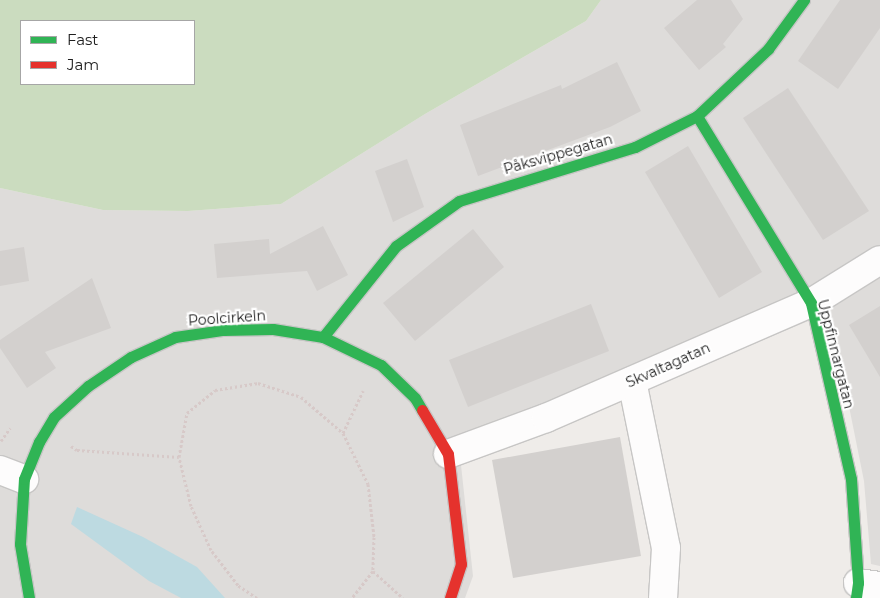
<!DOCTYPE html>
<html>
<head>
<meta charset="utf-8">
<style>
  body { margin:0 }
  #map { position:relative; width:880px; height:598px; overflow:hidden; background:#efece9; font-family:Montserrat,sans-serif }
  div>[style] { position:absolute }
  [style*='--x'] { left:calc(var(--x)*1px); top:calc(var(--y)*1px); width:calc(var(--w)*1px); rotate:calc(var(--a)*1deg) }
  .residential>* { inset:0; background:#dedcda }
  .forest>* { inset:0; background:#cbdcbf }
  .water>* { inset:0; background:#bddae1 }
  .building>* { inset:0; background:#d3d0ce }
  .path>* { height:3px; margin-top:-1.5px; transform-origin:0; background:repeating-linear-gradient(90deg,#d7c9c8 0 2.5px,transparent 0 5px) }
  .roads { filter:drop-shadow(1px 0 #c7c6c5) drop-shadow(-1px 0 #c7c6c5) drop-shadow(0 1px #c7c6c5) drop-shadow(0 -1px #c7c6c5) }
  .street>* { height:28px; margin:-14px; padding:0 14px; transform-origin:14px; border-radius:14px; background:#fdfcfc }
  .fast>* { height:11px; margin:-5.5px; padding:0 5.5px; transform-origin:5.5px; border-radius:5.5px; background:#30b455 }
  .jam>* { height:11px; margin:-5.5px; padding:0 5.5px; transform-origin:5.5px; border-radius:5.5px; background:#e5322d }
  span { translate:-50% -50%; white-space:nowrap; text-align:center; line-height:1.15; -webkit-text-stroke:4.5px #fff; paint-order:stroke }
  .street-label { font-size:14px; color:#202020 }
  .legend { position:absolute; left:20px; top:20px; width:175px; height:65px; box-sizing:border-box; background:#fff; border:1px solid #a6a6a6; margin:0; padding:6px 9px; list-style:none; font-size:15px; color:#202020 }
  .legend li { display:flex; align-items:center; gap:10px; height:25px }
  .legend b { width:25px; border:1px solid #a6a6a6 }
</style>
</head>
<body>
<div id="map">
  <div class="residential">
    <div style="clip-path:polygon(601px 0,880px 0,880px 566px,871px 564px,864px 481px,830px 312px,461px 465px,473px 576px,465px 598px,0 598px,0 188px,103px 210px,188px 211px,281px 204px,425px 114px,586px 21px)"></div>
  </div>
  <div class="forest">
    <div style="clip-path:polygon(evenodd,0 0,601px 0,586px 21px,425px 114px,281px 204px,188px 211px,103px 210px,0 188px,0 0,21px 21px,194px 21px,194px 84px,21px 84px,21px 21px)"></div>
  </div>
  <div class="water">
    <div style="clip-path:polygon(77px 507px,143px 537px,197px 567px,225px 598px,181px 598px,149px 581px,71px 524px)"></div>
  </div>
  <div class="building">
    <div style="clip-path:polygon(697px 0,731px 0,743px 19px,723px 44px,726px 47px,699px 70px,664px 28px)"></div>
    <div style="clip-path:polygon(840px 0,880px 0,880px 28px,838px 89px,798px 61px)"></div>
    <div style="clip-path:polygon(617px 62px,641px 111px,610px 127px,478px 176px,460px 125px,561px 85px,562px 89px)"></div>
    <div style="clip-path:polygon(788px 88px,869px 211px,823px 240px,743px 118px)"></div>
    <div style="clip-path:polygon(688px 146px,762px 272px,719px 298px,645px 172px)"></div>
    <div style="clip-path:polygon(407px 159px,424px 207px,393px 222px,375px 171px)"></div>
    <div style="clip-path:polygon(323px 226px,348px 275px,317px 291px,307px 271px,217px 278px,214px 244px,269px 239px,270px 254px)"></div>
    <div style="clip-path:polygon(473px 229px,504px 267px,415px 341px,383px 303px)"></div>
    <div style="clip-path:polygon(24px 247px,29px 281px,0 286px,0 251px)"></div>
    <div style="clip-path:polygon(92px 278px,111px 328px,45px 352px,56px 368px,27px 388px,0 348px,0 340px)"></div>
    <div style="clip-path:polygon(591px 304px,609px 351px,468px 407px,449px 360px)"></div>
    <div style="clip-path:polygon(880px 306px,880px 377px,849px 325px)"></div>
    <div style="clip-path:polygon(620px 437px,641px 556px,513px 578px,492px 460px)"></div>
  </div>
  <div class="path">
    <div style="--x:343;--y:433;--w:47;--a:-64.5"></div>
    <div style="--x:1;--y:441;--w:16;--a:-55"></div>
    <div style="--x:71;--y:446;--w:7;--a:34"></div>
    <div style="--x:77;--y:450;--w:102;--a:3.9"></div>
    <div style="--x:373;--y:571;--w:40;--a:42"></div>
    <div style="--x:257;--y:598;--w:23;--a:-146"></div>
    <div style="--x:238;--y:585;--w:44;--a:-127.6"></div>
    <div style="--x:211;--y:550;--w:48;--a:-114.4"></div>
    <div style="--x:191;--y:506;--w:50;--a:-103.8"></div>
    <div style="--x:179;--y:457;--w:45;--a:-79.7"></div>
    <div style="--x:187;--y:413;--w:36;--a:-39"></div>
    <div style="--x:215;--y:390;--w:44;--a:-9.2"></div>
    <div style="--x:258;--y:383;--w:45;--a:18"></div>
    <div style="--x:301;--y:397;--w:55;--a:40.6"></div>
    <div style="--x:343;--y:433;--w:57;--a:63.9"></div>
    <div style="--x:368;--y:484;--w:53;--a:83.5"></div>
    <div style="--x:374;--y:537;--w:34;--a:92"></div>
    <div style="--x:373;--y:571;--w:34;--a:128"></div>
  </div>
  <div class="roads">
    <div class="street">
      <div style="--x:632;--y:381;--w:170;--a:78.5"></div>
      <div style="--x:666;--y:548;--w:50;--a:93.4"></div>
      <div style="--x:448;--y:454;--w:104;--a:-20.2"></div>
      <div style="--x:546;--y:418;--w:289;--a:-23.5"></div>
      <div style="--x:811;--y:303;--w:81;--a:-31.9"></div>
      <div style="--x:0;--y:470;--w:26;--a:21"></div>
      <div style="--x:858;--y:583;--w:22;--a:8"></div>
    </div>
    <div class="fast">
      <div style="--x:697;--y:116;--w:219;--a:58.6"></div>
      <div style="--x:811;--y:303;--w:180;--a:77.2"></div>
      <div style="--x:851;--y:479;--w:104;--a:86.1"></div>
      <div style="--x:858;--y:583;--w:15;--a:98"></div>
      <div style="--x:323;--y:337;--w:117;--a:-51.3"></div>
      <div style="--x:396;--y:246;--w:77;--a:-35.5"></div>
      <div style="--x:459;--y:201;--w:184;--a:-17.1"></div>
      <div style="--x:635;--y:147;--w:69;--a:-26.6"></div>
      <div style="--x:697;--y:116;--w:98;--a:-43.3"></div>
      <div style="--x:768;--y:49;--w:61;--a:-53.7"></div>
      <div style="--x:29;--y:598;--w:55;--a:-99.5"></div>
      <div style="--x:20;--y:544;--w:65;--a:-86.5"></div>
      <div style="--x:24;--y:479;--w:40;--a:-68"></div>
      <div style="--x:39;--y:442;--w:29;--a:-59"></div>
      <div style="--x:54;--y:417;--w:46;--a:-42.4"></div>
      <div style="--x:88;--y:386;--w:52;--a:-34"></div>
      <div style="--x:131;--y:357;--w:48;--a:-24.4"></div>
      <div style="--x:175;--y:337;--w:49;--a:-8.3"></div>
      <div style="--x:223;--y:330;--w:50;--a:-1.1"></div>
      <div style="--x:273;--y:329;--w:51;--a:9.1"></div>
      <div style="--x:323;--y:337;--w:64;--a:25.8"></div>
      <div style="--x:381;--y:365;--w:47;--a:44.1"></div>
      <div style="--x:415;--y:398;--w:14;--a:60"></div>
    </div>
    <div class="jam">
      <div style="--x:422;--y:410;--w:51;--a:59.4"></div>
      <div style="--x:448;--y:454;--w:111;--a:83.3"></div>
      <div style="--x:461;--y:564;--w:36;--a:108"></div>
    </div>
  </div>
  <div class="street-label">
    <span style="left:558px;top:154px;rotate:-16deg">Påksvippegatan</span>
    <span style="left:227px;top:318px;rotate:-4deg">Poolcirkeln</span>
    <span style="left:836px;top:354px;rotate:76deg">Uppfinnargatan</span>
    <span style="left:668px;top:365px;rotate:-24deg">Skvaltagatan</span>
  </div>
  <ul class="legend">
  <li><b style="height:6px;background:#30b455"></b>Fast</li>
  <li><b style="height:6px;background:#e5322d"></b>Jam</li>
  </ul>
</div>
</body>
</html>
